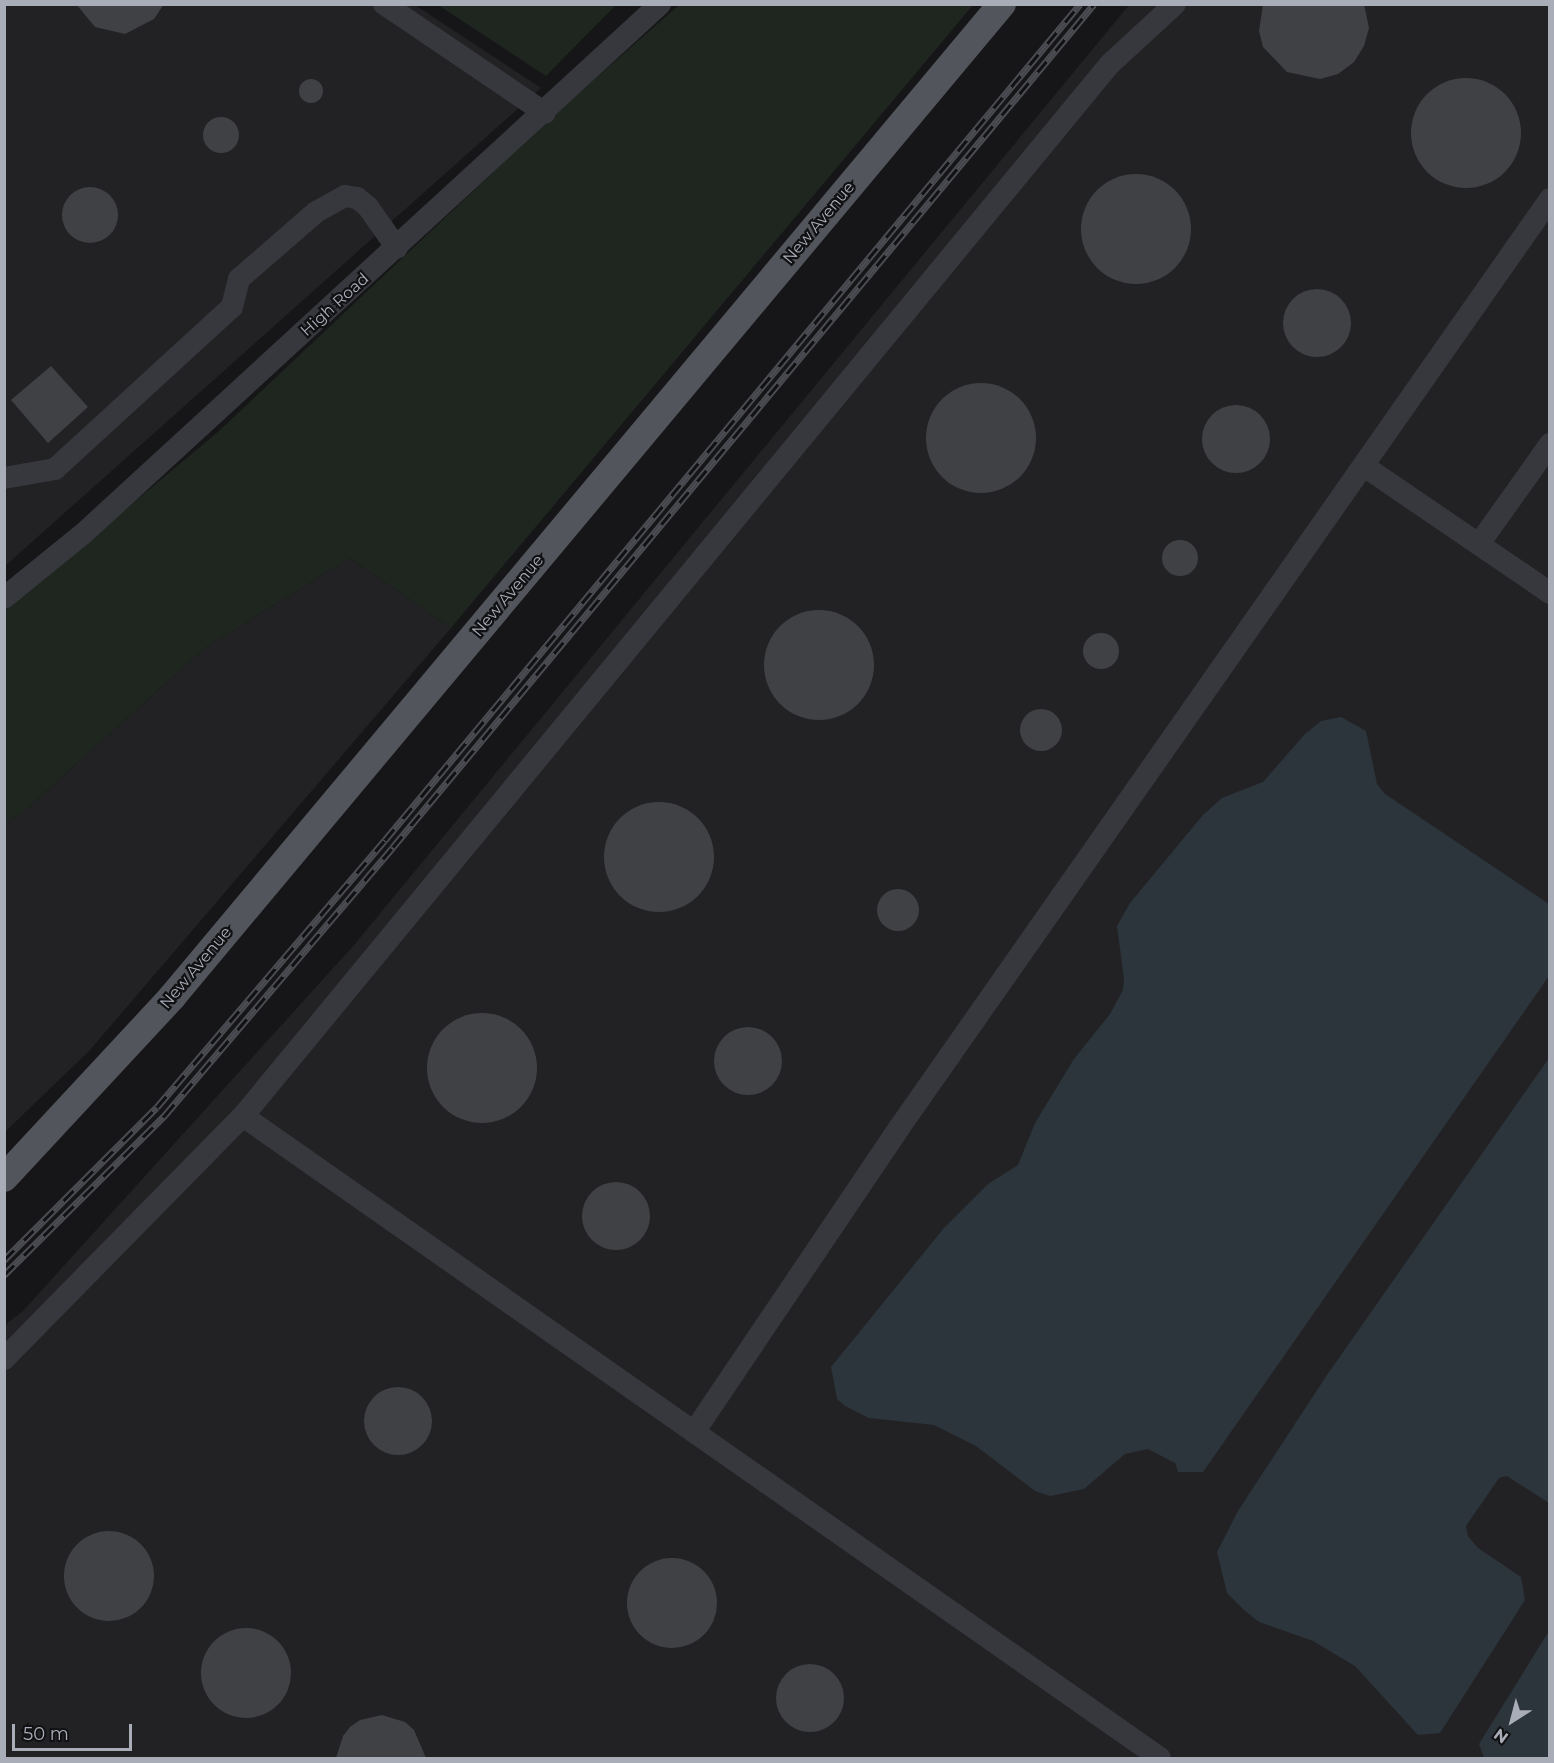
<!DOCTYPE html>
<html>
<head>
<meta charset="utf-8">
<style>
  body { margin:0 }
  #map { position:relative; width:1554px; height:1763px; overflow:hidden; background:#161618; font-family:Montserrat,sans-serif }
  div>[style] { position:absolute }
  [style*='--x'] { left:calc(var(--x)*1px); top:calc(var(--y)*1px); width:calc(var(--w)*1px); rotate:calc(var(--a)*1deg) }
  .built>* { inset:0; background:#222225 }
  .green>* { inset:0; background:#1e261f }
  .water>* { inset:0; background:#2c353c }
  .building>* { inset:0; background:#404145 }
  .round { border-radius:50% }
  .minor>* { height:22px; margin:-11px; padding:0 11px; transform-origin:11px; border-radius:11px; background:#37383d }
  .major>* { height:28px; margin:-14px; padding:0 14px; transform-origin:14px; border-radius:14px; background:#53555c }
  .rail>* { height:7px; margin-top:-3.5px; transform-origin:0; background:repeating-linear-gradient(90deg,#111113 0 14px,#4a4c52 0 28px); box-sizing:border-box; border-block:2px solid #4a4c52 }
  span { translate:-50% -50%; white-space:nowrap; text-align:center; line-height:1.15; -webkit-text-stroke:4.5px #111113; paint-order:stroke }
  .street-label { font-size:16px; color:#a8adb8 }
  .frame { position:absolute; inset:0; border:6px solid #a8adb8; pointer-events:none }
  .north { position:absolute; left:1482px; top:1691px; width:60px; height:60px; -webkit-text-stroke:4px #111113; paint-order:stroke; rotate:216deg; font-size:16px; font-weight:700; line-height:24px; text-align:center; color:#a8adb8 }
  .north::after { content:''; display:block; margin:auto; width:21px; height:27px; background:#a8adb8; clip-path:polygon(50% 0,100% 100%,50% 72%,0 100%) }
  .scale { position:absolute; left:12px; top:1724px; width:120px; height:27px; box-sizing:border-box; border:3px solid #a8adb8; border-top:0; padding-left:8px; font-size:18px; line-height:21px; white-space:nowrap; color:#a8adb8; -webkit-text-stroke:4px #111113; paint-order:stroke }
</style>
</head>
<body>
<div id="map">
  <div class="built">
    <div style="clip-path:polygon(5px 5px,415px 5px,541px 88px,5px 566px)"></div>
    <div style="clip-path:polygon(1129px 5px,1549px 5px,1549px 1758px,5px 1758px,5px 1325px,23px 1311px,354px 945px)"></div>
    <div style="clip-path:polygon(350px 558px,451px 628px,90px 1050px,5px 1132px,5px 822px,21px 814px,205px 648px)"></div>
  </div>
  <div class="green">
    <div style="clip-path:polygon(438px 5px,616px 5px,546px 76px)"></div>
    <div style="clip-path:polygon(679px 5px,973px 5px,451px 628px,350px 558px,205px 648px,21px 814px,5px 822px,4px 611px,219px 431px,555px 114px)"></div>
  </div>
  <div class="water">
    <div style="clip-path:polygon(1341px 717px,1366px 731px,1377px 784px,1385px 794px,1549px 904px,1549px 976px,1203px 1472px,1178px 1472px,1175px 1463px,1148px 1449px,1125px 1454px,1084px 1489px,1050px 1496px,1035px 1491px,976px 1446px,934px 1425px,869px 1418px,845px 1406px,837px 1399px,831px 1367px,944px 1228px,988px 1184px,1018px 1165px,1035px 1123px,1074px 1059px,1110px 1014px,1123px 990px,1124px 979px,1117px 926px,1130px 903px,1203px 815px,1222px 798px,1263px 782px,1305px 734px,1321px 721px)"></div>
    <div style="clip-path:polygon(1549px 1058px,1549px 1503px,1507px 1476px,1499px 1478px,1466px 1526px,1468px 1536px,1478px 1548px,1521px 1577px,1525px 1600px,1440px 1733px,1418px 1735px,1355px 1666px,1313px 1641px,1259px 1622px,1244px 1610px,1227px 1593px,1217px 1552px,1238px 1511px,1327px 1375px)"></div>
    <div style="clip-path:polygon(1549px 1631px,1549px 1758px,1484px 1758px,1479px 1744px)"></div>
  </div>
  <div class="building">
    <div style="clip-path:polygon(76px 4px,164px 4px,154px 19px,125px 34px,95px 27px)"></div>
    <div style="clip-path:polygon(1263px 4px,1364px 4px,1369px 28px,1364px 46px,1354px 62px,1338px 74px,1320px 79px,1287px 72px,1263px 47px,1259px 31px)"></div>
    <div class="round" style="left:1411px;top:78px;width:110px;height:110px"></div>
    <div class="round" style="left:299px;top:79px;width:24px;height:24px"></div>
    <div class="round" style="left:203px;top:117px;width:36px;height:36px"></div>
    <div class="round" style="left:1081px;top:174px;width:110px;height:110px"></div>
    <div class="round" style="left:62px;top:187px;width:56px;height:56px"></div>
    <div class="round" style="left:1283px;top:289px;width:68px;height:68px"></div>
    <div style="clip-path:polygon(51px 366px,88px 407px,48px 443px,11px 400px)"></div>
    <div class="round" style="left:926px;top:383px;width:110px;height:110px"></div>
    <div class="round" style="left:1202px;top:405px;width:68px;height:68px"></div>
    <div class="round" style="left:1162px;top:540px;width:36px;height:36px"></div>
    <div class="round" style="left:764px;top:610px;width:110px;height:110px"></div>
    <div class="round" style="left:1083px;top:633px;width:36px;height:36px"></div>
    <div class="round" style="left:1020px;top:709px;width:42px;height:42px"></div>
    <div class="round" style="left:604px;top:802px;width:110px;height:110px"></div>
    <div class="round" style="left:877px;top:889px;width:42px;height:42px"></div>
    <div class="round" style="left:427px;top:1013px;width:110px;height:110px"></div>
    <div class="round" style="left:714px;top:1027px;width:68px;height:68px"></div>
    <div class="round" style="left:582px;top:1182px;width:68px;height:68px"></div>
    <div class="round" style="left:364px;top:1387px;width:68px;height:68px"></div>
    <div class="round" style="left:64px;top:1531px;width:90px;height:90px"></div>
    <div class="round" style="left:627px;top:1558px;width:90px;height:90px"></div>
    <div class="round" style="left:201px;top:1628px;width:90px;height:90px"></div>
    <div class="round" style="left:776px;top:1664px;width:68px;height:68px"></div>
    <div style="clip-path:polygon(382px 1715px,405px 1722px,414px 1730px,426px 1758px,336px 1758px,343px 1736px,350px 1727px,360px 1720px)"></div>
  </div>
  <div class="minor">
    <div style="--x:384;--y:4;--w:194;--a:34.1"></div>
    <div style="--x:1364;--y:466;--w:225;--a:34.3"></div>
    <div style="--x:4;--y:478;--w:52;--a:-10"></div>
    <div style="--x:55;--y:469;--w:240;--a:-42.5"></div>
    <div style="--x:232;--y:307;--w:29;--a:-76"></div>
    <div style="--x:239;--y:279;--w:102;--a:-41"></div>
    <div style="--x:316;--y:212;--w:33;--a:-29"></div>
    <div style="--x:345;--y:196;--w:12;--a:9"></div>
    <div style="--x:357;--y:198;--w:14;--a:39"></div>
    <div style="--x:368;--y:207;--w:50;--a:54.7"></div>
    <div style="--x:1479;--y:544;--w:123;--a:-54.6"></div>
    <div style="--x:4;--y:598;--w:103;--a:-39.1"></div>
    <div style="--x:84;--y:533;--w:782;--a:-42.56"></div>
    <div style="--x:243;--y:1116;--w:1119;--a:35"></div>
    <div style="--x:4;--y:1359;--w:341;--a:-45.5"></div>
    <div style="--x:243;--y:1116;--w:1363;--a:-50.51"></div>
    <div style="--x:1110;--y:64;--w:88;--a:-42.7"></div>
    <div style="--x:694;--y:1432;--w:367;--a:-56"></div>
    <div style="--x:899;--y:1128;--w:1134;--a:-54.98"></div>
  </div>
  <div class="major">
    <div style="--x:4;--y:1178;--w:247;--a:-47.1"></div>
    <div style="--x:172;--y:997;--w:1294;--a:-50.11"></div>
  </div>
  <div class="rail">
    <div style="--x:4;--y:1260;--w:216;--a:-45"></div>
    <div style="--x:157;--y:1107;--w:351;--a:-49.5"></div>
    <div style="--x:385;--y:840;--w:1087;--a:-50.26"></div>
    <div style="--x:4;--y:1275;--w:227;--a:-44.8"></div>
    <div style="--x:165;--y:1115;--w:352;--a:-49.6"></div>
    <div style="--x:393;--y:847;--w:1096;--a:-50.25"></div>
  </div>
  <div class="street-label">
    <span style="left:819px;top:223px;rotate:-50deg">New Avenue</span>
    <span style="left:335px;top:305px;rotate:-42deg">High Road</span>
    <span style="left:508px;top:596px;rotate:-50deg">New Avenue</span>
    <span style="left:196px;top:968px;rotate:-50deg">New Avenue</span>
  </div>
  <div class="frame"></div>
  <div class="north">N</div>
  <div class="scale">50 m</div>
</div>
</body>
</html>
